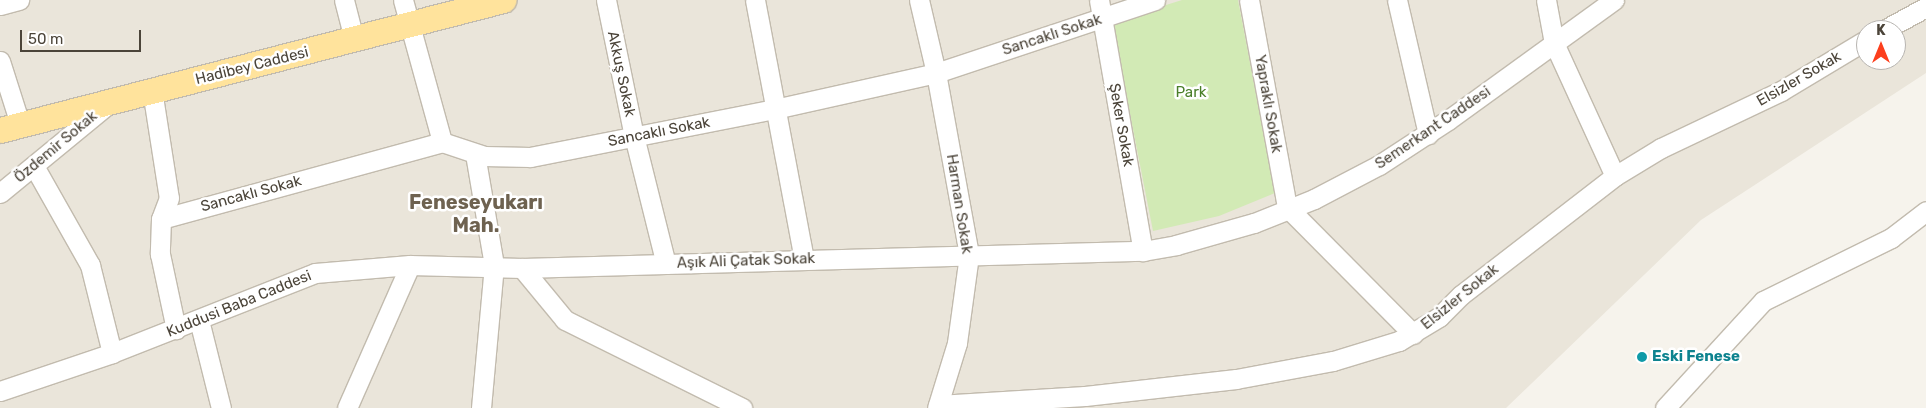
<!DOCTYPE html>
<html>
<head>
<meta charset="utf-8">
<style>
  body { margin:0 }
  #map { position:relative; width:1926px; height:408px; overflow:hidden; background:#f6f3ec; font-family:Rubik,sans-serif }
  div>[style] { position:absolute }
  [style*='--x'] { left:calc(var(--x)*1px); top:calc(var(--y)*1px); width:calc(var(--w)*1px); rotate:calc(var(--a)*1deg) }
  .residential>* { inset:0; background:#eae5da }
  .green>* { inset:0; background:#d2eab5 }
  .roads { filter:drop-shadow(1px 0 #c2bbae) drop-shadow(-1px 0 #c2bbae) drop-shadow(0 1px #c2bbae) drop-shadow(0 -1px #c2bbae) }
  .minor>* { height:19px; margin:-9.5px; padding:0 9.5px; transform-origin:9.5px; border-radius:9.5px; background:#fff }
  .major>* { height:25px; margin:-12.5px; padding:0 12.5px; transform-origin:12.5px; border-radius:12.5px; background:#ffe39c }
  .dots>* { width:14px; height:14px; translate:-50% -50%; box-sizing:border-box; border:2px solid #fff; border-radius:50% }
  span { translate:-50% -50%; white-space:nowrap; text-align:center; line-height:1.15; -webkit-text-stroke:5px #fff; paint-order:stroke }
  .street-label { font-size:15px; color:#4b4439 }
  .park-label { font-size:15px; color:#4a7f2a }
  .culture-label { font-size:15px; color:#0d838f; font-weight:700 }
  .left { translate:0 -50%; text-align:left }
  .district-label { font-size:20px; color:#6e6250; font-weight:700 }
  .north { position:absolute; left:1856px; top:20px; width:50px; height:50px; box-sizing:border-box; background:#fff; border:1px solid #b7b4b0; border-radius:50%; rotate:0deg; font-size:14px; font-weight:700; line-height:20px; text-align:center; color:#4b4439 }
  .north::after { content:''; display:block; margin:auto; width:18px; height:22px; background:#fc3f1d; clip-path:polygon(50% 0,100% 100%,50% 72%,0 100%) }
  .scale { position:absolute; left:20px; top:30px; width:121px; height:22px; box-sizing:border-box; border:2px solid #4b4439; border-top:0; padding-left:6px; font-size:15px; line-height:18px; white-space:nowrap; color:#4b4439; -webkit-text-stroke:4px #fff; paint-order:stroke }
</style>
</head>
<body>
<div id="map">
  <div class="residential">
    <div style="clip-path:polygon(evenodd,0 0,1926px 0,1926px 73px,1701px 220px,1506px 408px,0 408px,0 0,1866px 30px,1896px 30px,1896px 60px,1866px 60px,1866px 30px)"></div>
  </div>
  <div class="green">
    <div style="clip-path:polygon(1182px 0,1238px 0,1275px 193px,1219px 216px,1153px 231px,1112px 22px)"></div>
  </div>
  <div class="roads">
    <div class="minor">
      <div style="--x:344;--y:0;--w:40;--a:75.6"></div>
      <div style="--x:403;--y:0;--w:147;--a:74.6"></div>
      <div style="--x:606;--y:0;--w:139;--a:78.4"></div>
      <div style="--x:634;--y:136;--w:132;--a:76"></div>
      <div style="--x:755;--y:0;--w:264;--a:79.3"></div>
      <div style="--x:919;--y:0;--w:75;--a:76.9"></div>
      <div style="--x:936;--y:73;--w:185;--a:79.7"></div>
      <div style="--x:969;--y:255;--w:89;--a:97.8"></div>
      <div style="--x:957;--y:343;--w:68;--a:107.1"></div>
      <div style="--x:1099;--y:0;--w:255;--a:80.1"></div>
      <div style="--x:1249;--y:0;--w:210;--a:79.6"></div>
      <div style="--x:1287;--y:207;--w:179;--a:45.2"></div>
      <div style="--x:1397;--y:0;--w:138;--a:77"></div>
      <div style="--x:1546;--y:0;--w:44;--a:79.5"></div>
      <div style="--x:1554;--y:43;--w:146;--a:65.4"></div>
      <div style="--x:0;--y:5;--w:20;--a:-15"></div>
      <div style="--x:1884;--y:30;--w:48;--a:-28.7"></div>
      <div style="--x:0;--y:61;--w:66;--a:72.4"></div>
      <div style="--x:152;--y:90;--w:109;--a:81.1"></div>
      <div style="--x:169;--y:198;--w:22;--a:111"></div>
      <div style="--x:161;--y:219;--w:35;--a:92"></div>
      <div style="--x:160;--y:254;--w:77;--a:78"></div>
      <div style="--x:475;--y:154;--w:113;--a:80.3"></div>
      <div style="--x:494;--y:265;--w:144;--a:95.2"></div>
      <div style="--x:34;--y:166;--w:114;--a:60.5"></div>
      <div style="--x:90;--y:265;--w:91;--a:76"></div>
      <div style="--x:0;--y:193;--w:139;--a:-39.4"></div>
      <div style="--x:161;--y:219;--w:291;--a:-15.3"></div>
      <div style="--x:442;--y:142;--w:44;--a:18.4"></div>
      <div style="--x:484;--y:156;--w:46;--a:1.2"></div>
      <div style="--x:530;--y:157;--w:250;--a:-11.1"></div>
      <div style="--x:775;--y:109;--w:165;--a:-12.6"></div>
      <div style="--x:936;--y:73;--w:231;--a:-18.4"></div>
      <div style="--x:522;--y:268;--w:67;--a:50.4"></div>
      <div style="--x:565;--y:320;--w:198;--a:26.4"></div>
      <div style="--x:199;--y:320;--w:91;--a:76"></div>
      <div style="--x:0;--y:391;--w:118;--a:-18.7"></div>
      <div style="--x:112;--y:353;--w:218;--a:-21.5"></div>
      <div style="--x:315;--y:273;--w:95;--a:-4.8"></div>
      <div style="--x:410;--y:265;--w:112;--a:1.5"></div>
      <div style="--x:522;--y:268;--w:144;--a:-1.6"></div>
      <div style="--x:666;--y:264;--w:477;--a:-1.6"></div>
      <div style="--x:1143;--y:251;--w:34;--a:-10"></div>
      <div style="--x:1176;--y:245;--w:81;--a:-15.8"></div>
      <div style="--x:1254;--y:223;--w:65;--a:-21.8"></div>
      <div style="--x:1314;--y:199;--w:73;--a:-27.6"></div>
      <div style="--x:1379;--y:165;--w:82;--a:-33.1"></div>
      <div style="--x:1448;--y:120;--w:205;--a:-35.9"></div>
      <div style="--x:938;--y:405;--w:147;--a:-3.5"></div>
      <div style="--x:1085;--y:396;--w:152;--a:-6.4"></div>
      <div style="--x:1236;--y:379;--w:99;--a:-10.5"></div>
      <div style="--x:1333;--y:361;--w:69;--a:-16.9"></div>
      <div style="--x:1399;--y:341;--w:47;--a:-31"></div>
      <div style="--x:1439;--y:317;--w:31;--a:-45"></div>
      <div style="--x:1461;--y:295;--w:195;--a:-37.7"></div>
      <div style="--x:1615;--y:176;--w:54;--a:-31.3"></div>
      <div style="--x:1661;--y:148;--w:133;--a:-25.4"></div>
      <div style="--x:1781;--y:91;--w:99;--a:-31"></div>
      <div style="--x:347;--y:408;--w:156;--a:-66.2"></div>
      <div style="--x:1665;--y:408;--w:145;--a:-47.5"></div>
      <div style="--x:1763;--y:301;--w:143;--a:-26.2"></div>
      <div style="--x:1891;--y:238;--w:44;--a:-37.6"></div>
    </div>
    <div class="major">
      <div style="--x:0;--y:130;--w:520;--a:-14.49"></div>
    </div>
  </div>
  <div class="dots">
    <div style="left:1642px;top:357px;background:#0f9aa8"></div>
  </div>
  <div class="street-label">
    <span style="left:1052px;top:35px;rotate:-18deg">Sancaklı Sokak</span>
    <span style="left:252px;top:66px;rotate:-14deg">Hadibey Caddesi</span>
    <span style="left:621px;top:74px;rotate:78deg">Akkuş Sokak</span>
    <span style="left:1799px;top:79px;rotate:-30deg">Elsizler Sokak</span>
    <span style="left:1268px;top:104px;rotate:80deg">Yapraklı Sokak</span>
    <span style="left:1121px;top:125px;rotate:80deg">Şeker Sokak</span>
    <span style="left:1433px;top:128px;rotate:-34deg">Semerkant Caddesi</span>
    <span style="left:659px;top:132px;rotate:-11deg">Sancaklı Sokak</span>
    <span style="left:56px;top:147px;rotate:-40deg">Özdemir Sokak</span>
    <span style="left:251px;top:194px;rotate:-15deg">Sancaklı Sokak</span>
    <span style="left:959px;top:204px;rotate:81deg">Harman Sokak</span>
    <span style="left:746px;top:261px;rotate:-2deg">Aşık Ali Çatak Sokak</span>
    <span style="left:1460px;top:297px;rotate:-39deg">Elsizler Sokak</span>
    <span style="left:239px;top:304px;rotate:-22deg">Kuddusi Baba Caddesi</span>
  </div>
  <div class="park-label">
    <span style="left:1191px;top:93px">Park</span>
  </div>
  <div class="culture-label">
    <span class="left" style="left:1652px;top:357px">Eski Fenese</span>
  </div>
  <div class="district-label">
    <span style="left:476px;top:214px">Feneseyukarı<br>Mah.</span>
  </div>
  <div class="north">K</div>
  <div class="scale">50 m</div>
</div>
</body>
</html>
